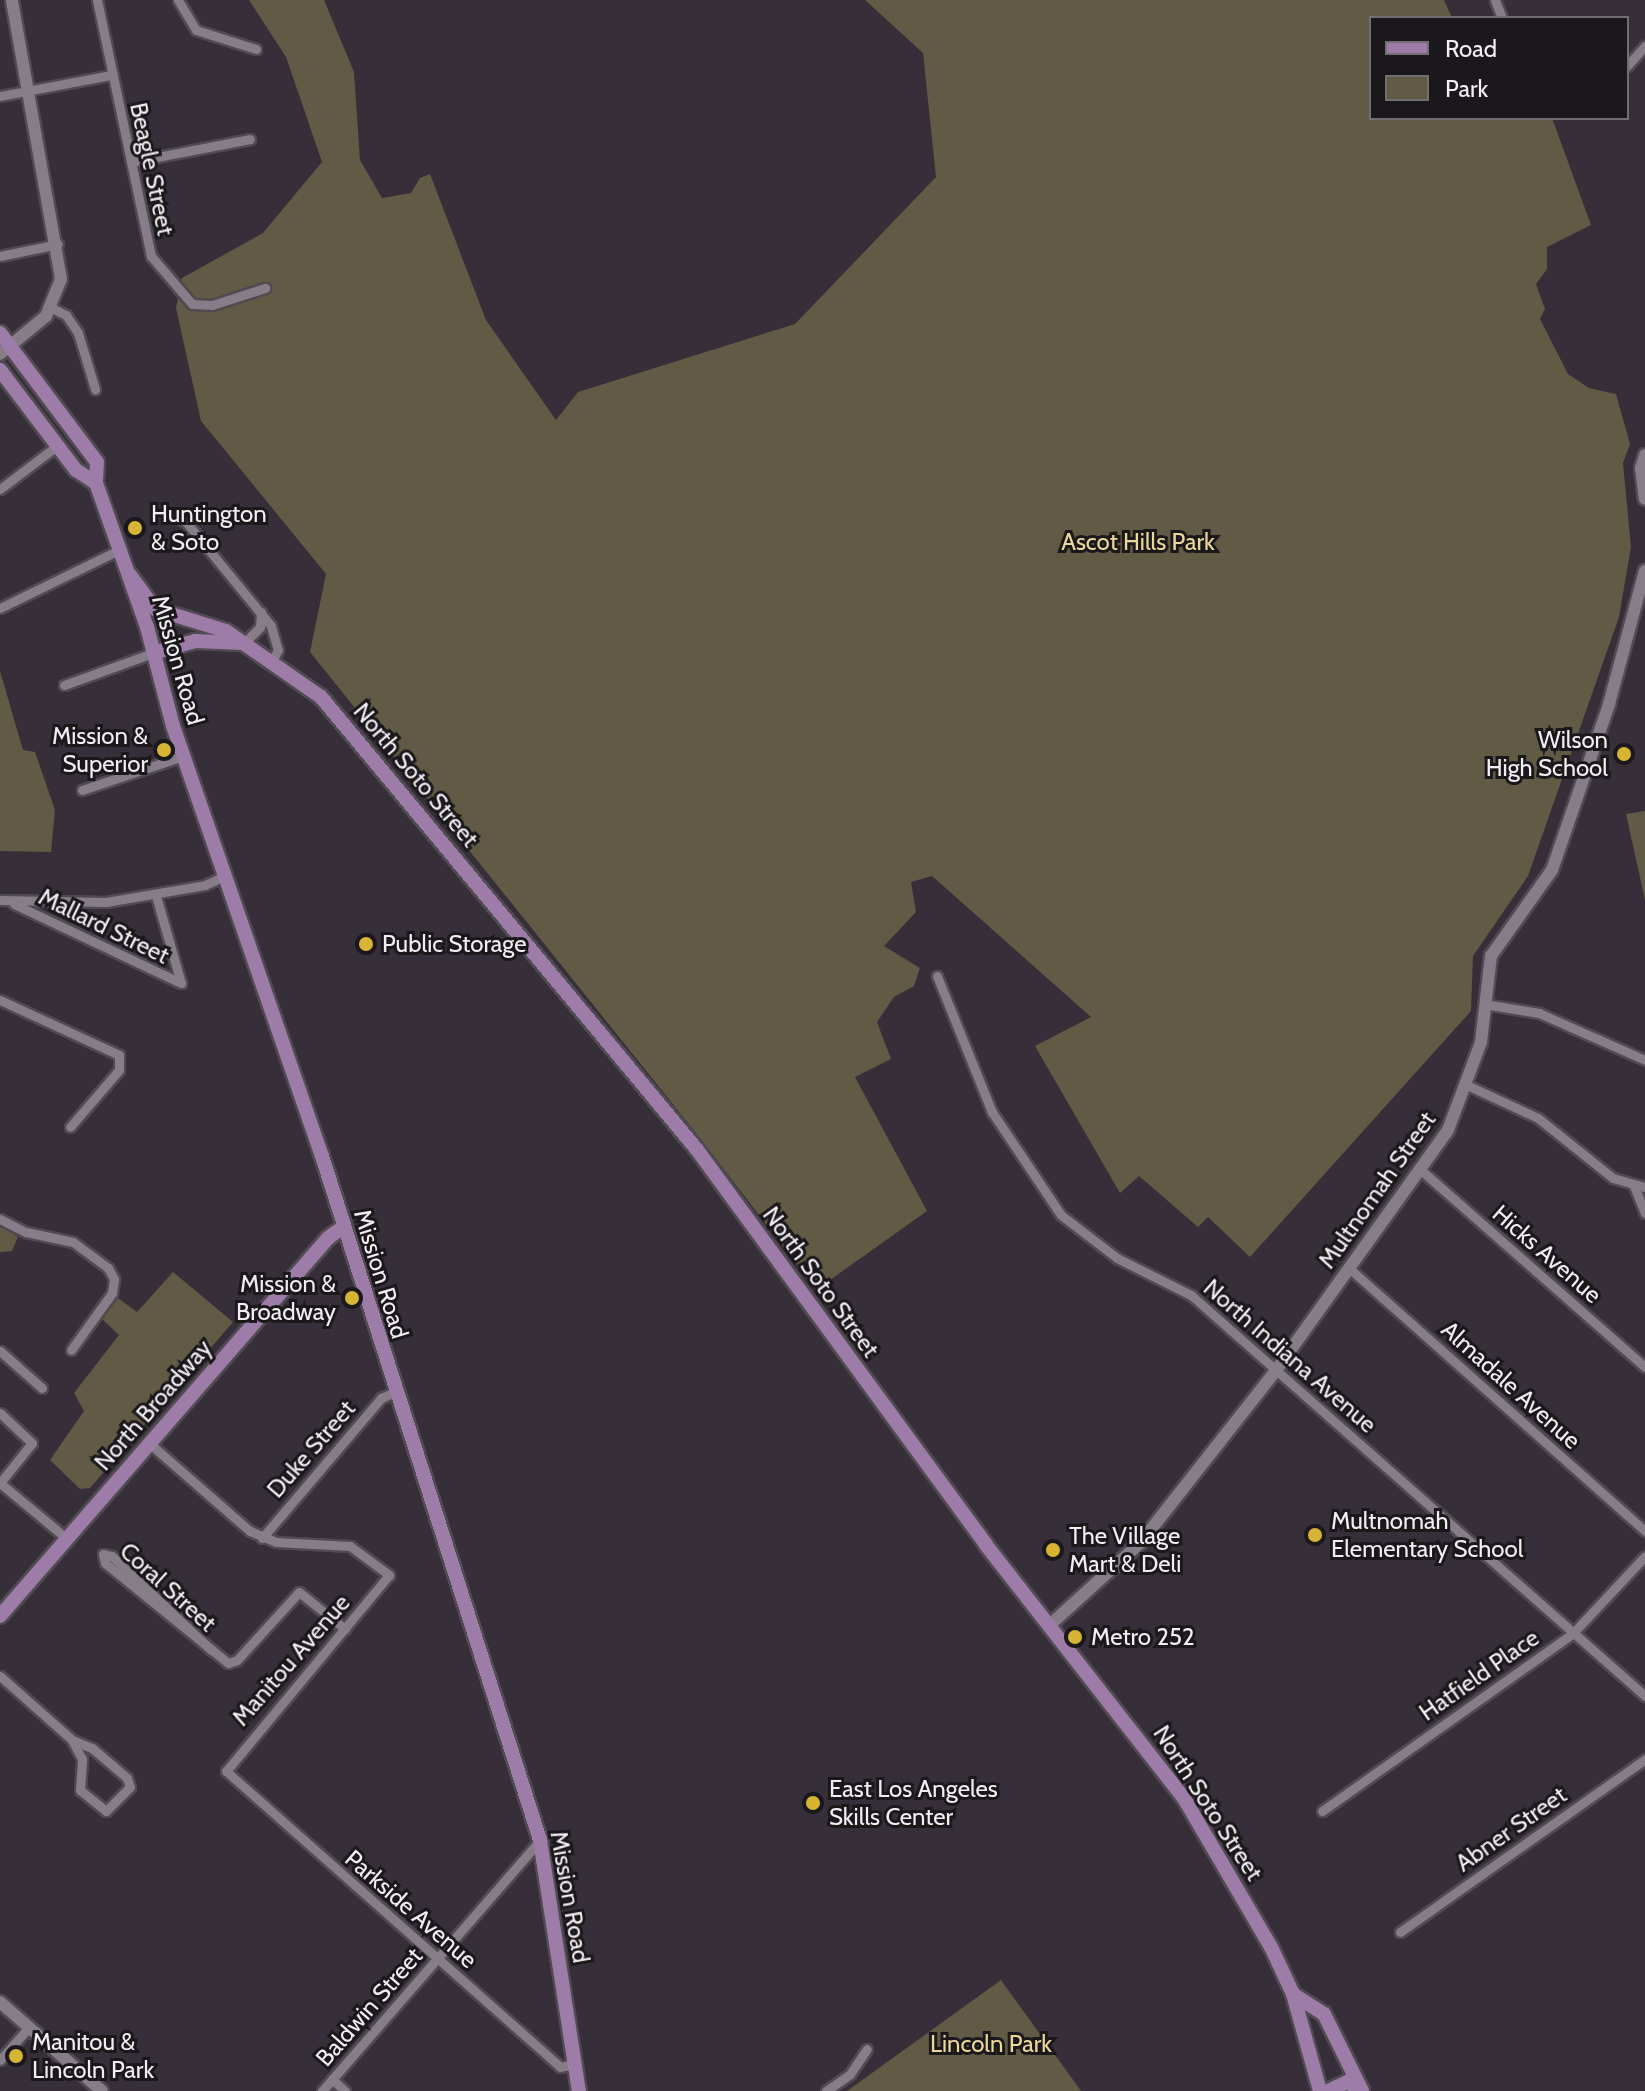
<!DOCTYPE html>
<html>
<head>
<meta charset="utf-8">
<style>
  body { margin:0 }
  #map { position:relative; width:1645px; height:2091px; overflow:hidden; background:#362e38; font-family:Cabin,sans-serif }
  div>[style] { position:absolute }
  [style*='--x'] { left:calc(var(--x)*1px); top:calc(var(--y)*1px); width:calc(var(--w)*1px); rotate:calc(var(--a)*1deg) }
  .green>* { inset:0; background:#615a44 }
  .roads { filter:drop-shadow(2px 0 #504a52) drop-shadow(-2px 0 #504a52) drop-shadow(0 2px #504a52) drop-shadow(0 -2px #504a52) }
  .minor>* { height:9px; margin:-4.5px; padding:0 4.5px; transform-origin:4.5px; border-radius:4.5px; background:#867d89 }
  .tertiary>* { height:12px; margin:-6px; padding:0 6px; transform-origin:6px; border-radius:6px; background:#867d89 }
  .primary>* { height:14px; margin:-7px; padding:0 7px; transform-origin:7px; border-radius:7px; background:#9d7ca7 }
  .dots>* { width:22px; height:22px; translate:-50% -50%; box-sizing:border-box; border:4px solid #1b181c; border-radius:50% }
  span { translate:-50% -50%; white-space:nowrap; text-align:center; line-height:1.15; -webkit-text-stroke:6px #1b181c; paint-order:stroke }
  .street-label { font-size:24px; color:#f2edf3 }
  .poi-label { font-size:24px; color:#f2edf3 }
  .left { translate:0 -50%; text-align:left }
  .right { translate:-100% -50%; text-align:right }
  .park-label { font-size:24px; color:#ebd799 }
  .legend { position:absolute; left:1369px; top:16px; width:260px; height:104px; box-sizing:border-box; background:#1b181c; border:2px solid #716d72; margin:0; padding:10px 14px; list-style:none; font-size:24px; color:#f2edf3 }
  .legend li { display:flex; align-items:center; gap:16px; height:40px }
  .legend b { width:40px; border:2px solid #716d72 }
</style>
</head>
<body>
<div id="map">
  <div class="green">
    <div style="clip-path:polygon(249px 0,324px 0,354px 72px,360px 160px,382px 198px,411px 193px,420px 178px,430px 174px,486px 320px,556px 420px,578px 392px,795px 324px,936px 177px,923px 53px,865px 0,1444px 0,1452px 18px,1371px 18px,1371px 118px,1552px 118px,1591px 225px,1547px 247px,1547px 269px,1536px 284px,1545px 309px,1540px 319px,1568px 374px,1589px 388px,1616px 394px,1630px 444px,1623px 463px,1631px 547px,1619px 617px,1528px 876px,1473px 956px,1471px 1011px,1250px 1257px,1208px 1217px,1198px 1227px,1139px 1176px,1120px 1193px,1035px 1046px,1091px 1017px,932px 876px,911px 882px,916px 912px,884px 946px,920px 968px,914px 986px,894px 997px,877px 1022px,891px 1059px,855px 1077px,927px 1211px,816px 1290px,700px 1138px,310px 652px,326px 574px,201px 421px,176px 308px,182px 278px,263px 233px,322px 162px,286px 57px)"></div>
    <div style="clip-path:polygon(0 671px,23px 750px,35px 752px,55px 810px,51px 852px,0 851px)"></div>
    <div style="clip-path:polygon(1645px 811px,1645px 900px,1626px 814px)"></div>
    <div style="clip-path:polygon(0 1226px,18px 1237px,12px 1251px,0 1252px)"></div>
    <div style="clip-path:polygon(173px 1272px,233px 1322px,90px 1488px,80px 1489px,50px 1460px,84px 1411px,74px 1393px,119px 1335px,102px 1319px,115px 1296px,137px 1312px)"></div>
    <div style="clip-path:polygon(1001px 1980px,1081px 2091px,847px 2091px)"></div>
  </div>
  <div class="roads">
    <div class="minor">
      <div style="--x:97;--y:0;--w:262;--a:78.1"></div>
      <div style="--x:151;--y:256;--w:63;--a:49.5"></div>
      <div style="--x:192;--y:304;--w:20;--a:3"></div>
      <div style="--x:212;--y:305;--w:56;--a:-17.8"></div>
      <div style="--x:178;--y:0;--w:35;--a:59"></div>
      <div style="--x:196;--y:30;--w:63;--a:17.6"></div>
      <div style="--x:1495;--y:0;--w:19;--a:69"></div>
      <div style="--x:1627;--y:66;--w:27;--a:-48"></div>
      <div style="--x:0;--y:96;--w:113;--a:-10.7"></div>
      <div style="--x:131;--y:162;--w:121;--a:-10.9"></div>
      <div style="--x:0;--y:256;--w:59;--a:-11.7"></div>
      <div style="--x:52;--y:308;--w:16;--a:27"></div>
      <div style="--x:66;--y:315;--w:22;--a:56"></div>
      <div style="--x:78;--y:333;--w:59;--a:73.1"></div>
      <div style="--x:0;--y:489;--w:73;--a:-37.2"></div>
      <div style="--x:170;--y:513;--w:18;--a:29"></div>
      <div style="--x:186;--y:522;--w:134;--a:50.7"></div>
      <div style="--x:271;--y:626;--w:25;--a:74"></div>
      <div style="--x:278;--y:650;--w:13;--a:119"></div>
      <div style="--x:0;--y:608;--w:135;--a:-26"></div>
      <div style="--x:244;--y:643;--w:23;--a:-45"></div>
      <div style="--x:260;--y:627;--w:15;--a:-86"></div>
      <div style="--x:64;--y:685;--w:95;--a:-19.8"></div>
      <div style="--x:82;--y:790;--w:107;--a:-18.6"></div>
      <div style="--x:0;--y:900;--w:106;--a:1.1"></div>
      <div style="--x:106;--y:902;--w:100;--a:-9.7"></div>
      <div style="--x:205;--y:885;--w:23;--a:-25"></div>
      <div style="--x:14;--y:904;--w:185;--a:25.3"></div>
      <div style="--x:181;--y:983;--w:91;--a:-106"></div>
      <div style="--x:937;--y:976;--w:147;--a:68"></div>
      <div style="--x:992;--y:1112;--w:124;--a:56.2"></div>
      <div style="--x:1061;--y:1215;--w:71;--a:37.5"></div>
      <div style="--x:1117;--y:1258;--w:83;--a:26.6"></div>
      <div style="--x:1191;--y:1295;--w:606;--a:41.45"></div>
      <div style="--x:0;--y:1000;--w:131;--a:24.8"></div>
      <div style="--x:119;--y:1055;--w:15;--a:90"></div>
      <div style="--x:119;--y:1070;--w:75;--a:130.7"></div>
      <div style="--x:1484;--y:1004;--w:56;--a:9.3"></div>
      <div style="--x:1539;--y:1013;--w:116;--a:23.9"></div>
      <div style="--x:1469;--y:1086;--w:76;--a:24.9"></div>
      <div style="--x:1538;--y:1118;--w:96;--a:38.7"></div>
      <div style="--x:1613;--y:1178;--w:33;--a:16"></div>
      <div style="--x:1422;--y:1171;--w:297;--a:41.3"></div>
      <div style="--x:1634;--y:1186;--w:29;--a:68"></div>
      <div style="--x:0;--y:1219;--w:29;--a:27"></div>
      <div style="--x:26;--y:1232;--w:48;--a:12"></div>
      <div style="--x:73;--y:1242;--w:44;--a:36.6"></div>
      <div style="--x:108;--y:1268;--w:13;--a:61"></div>
      <div style="--x:114;--y:1279;--w:14;--a:98"></div>
      <div style="--x:112;--y:1293;--w:70;--a:125.7"></div>
      <div style="--x:1350;--y:1269;--w:395;--a:41.6"></div>
      <div style="--x:0;--y:1351;--w:56;--a:41.4"></div>
      <div style="--x:0;--y:1413;--w:44;--a:43.2"></div>
      <div style="--x:32;--y:1443;--w:51;--a:128.7"></div>
      <div style="--x:149;--y:1443;--w:134;--a:41.1"></div>
      <div style="--x:250;--y:1531;--w:28;--a:23"></div>
      <div style="--x:276;--y:1542;--w:74;--a:3.1"></div>
      <div style="--x:350;--y:1546;--w:49;--a:36.6"></div>
      <div style="--x:389;--y:1575;--w:255;--a:129.7"></div>
      <div style="--x:226;--y:1771;--w:446;--a:41.5"></div>
      <div style="--x:560;--y:2067;--w:14;--a:-12"></div>
      <div style="--x:0;--y:1483;--w:86;--a:39.8"></div>
      <div style="--x:262;--y:1538;--w:184;--a:-49.6"></div>
      <div style="--x:381;--y:1398;--w:15;--a:-23"></div>
      <div style="--x:103;--y:1554;--w:9;--a:77"></div>
      <div style="--x:105;--y:1563;--w:159;--a:39.1"></div>
      <div style="--x:228;--y:1663;--w:9;--a:-18"></div>
      <div style="--x:237;--y:1660;--w:92;--a:-47.6"></div>
      <div style="--x:299;--y:1592;--w:59;--a:38.8"></div>
      <div style="--x:103;--y:1554;--w:9;--a:13"></div>
      <div style="--x:112;--y:1556;--w:137;--a:43.5"></div>
      <div style="--x:0;--y:1676;--w:96;--a:41.6"></div>
      <div style="--x:72;--y:1740;--w:22;--a:22"></div>
      <div style="--x:92;--y:1748;--w:46;--a:40.6"></div>
      <div style="--x:127;--y:1778;--w:9;--a:72"></div>
      <div style="--x:130;--y:1787;--w:34;--a:135"></div>
      <div style="--x:106;--y:1811;--w:33;--a:-141"></div>
      <div style="--x:80;--y:1790;--w:31;--a:-86"></div>
      <div style="--x:82;--y:1759;--w:21;--a:-118"></div>
      <div style="--x:1322;--y:1811;--w:308;--a:-35.3"></div>
      <div style="--x:1573;--y:1633;--w:105;--a:-46.9"></div>
      <div style="--x:1400;--y:1932;--w:300;--a:-35.2"></div>
      <div style="--x:0;--y:2060;--w:44;--a:-48.7"></div>
      <div style="--x:332;--y:2079;--w:18;--a:43"></div>
      <div style="--x:322;--y:2091;--w:332;--a:-49"></div>
      <div style="--x:826;--y:2091;--w:29;--a:-35"></div>
      <div style="--x:850;--y:2074;--w:30;--a:-56"></div>
    </div>
    <div class="tertiary">
      <div style="--x:0;--y:354;--w:60;--a:-39.6"></div>
      <div style="--x:46;--y:316;--w:40;--a:-68"></div>
      <div style="--x:61;--y:279;--w:283;--a:-100"></div>
      <div style="--x:1645;--y:455;--w:14;--a:107"></div>
      <div style="--x:1641;--y:468;--w:31;--a:83"></div>
      <div style="--x:1051;--y:1624;--w:122;--a:-42.3"></div>
      <div style="--x:1141;--y:1542;--w:220;--a:-51.8"></div>
      <div style="--x:1277;--y:1369;--w:294;--a:-54.4"></div>
      <div style="--x:1448;--y:1130;--w:94;--a:-69.4"></div>
      <div style="--x:1481;--y:1042;--w:87;--a:-83.4"></div>
      <div style="--x:1491;--y:956;--w:105;--a:-54.7"></div>
      <div style="--x:1552;--y:870;--w:176;--a:-71"></div>
      <div style="--x:1609;--y:704;--w:138;--a:-74.9"></div>
      <div style="--x:0;--y:2002;--w:135;--a:41.1"></div>
    </div>
    <div class="primary">
      <div style="--x:0;--y:333;--w:161;--a:53.1"></div>
      <div style="--x:97;--y:462;--w:21;--a:93"></div>
      <div style="--x:96;--y:483;--w:153;--a:70.5"></div>
      <div style="--x:147;--y:627;--w:102;--a:75.3"></div>
      <div style="--x:173;--y:726;--w:455;--a:70.9"></div>
      <div style="--x:322;--y:1156;--w:718;--a:72.32"></div>
      <div style="--x:540;--y:1840;--w:254;--a:81.2"></div>
      <div style="--x:0;--y:370;--w:126;--a:52.8"></div>
      <div style="--x:76;--y:470;--w:24;--a:33"></div>
      <div style="--x:130;--y:575;--w:42;--a:53.7"></div>
      <div style="--x:155;--y:609;--w:74;--a:17.2"></div>
      <div style="--x:226;--y:631;--w:116;--a:34.8"></div>
      <div style="--x:321;--y:697;--w:590;--a:50.29"></div>
      <div style="--x:698;--y:1151;--w:488;--a:53.8"></div>
      <div style="--x:986;--y:1545;--w:323;--a:52"></div>
      <div style="--x:1185;--y:1800;--w:170;--a:59.7"></div>
      <div style="--x:1271;--y:1947;--w:52;--a:64.9"></div>
      <div style="--x:1293;--y:1994;--w:101;--a:74.4"></div>
      <div style="--x:153;--y:653;--w:44;--a:-15.9"></div>
      <div style="--x:195;--y:641;--w:48;--a:2.4"></div>
      <div style="--x:0;--y:1616;--w:500;--a:-49.05"></div>
      <div style="--x:328;--y:1238;--w:19;--a:-36"></div>
      <div style="--x:1293;--y:1994;--w:37;--a:33"></div>
      <div style="--x:1324;--y:2014;--w:86;--a:63.7"></div>
      <div style="--x:1328;--y:2091;--w:21;--a:-25"></div>
      <div style="--x:1347;--y:2082;--w:17;--a:31"></div>
    </div>
  </div>
  <div class="dots">
    <div style="left:135px;top:528px;background:#d8b434"></div>
    <div style="left:164px;top:750px;background:#d8b434"></div>
    <div style="left:1624px;top:754px;background:#d8b434"></div>
    <div style="left:366px;top:944px;background:#d8b434"></div>
    <div style="left:352px;top:1298px;background:#d8b434"></div>
    <div style="left:1315px;top:1535px;background:#d8b434"></div>
    <div style="left:1053px;top:1550px;background:#d8b434"></div>
    <div style="left:1075px;top:1637px;background:#d8b434"></div>
    <div style="left:813px;top:1803px;background:#d8b434"></div>
    <div style="left:16px;top:2056px;background:#d8b434"></div>
  </div>
  <div class="street-label">
    <span style="left:152px;top:169px;rotate:78deg">Beagle Street</span>
    <span style="left:178px;top:660px;rotate:74deg">Mission Road</span>
    <span style="left:416px;top:775px;rotate:50deg">North Soto Street</span>
    <span style="left:104px;top:926px;rotate:26deg">Mallard Street</span>
    <span style="left:1377px;top:1190px;rotate:-55deg">Multnomah Street</span>
    <span style="left:1547px;top:1254px;rotate:41deg">Hicks Avenue</span>
    <span style="left:381px;top:1274px;rotate:73deg">Mission Road</span>
    <span style="left:821px;top:1282px;rotate:54deg">North Soto Street</span>
    <span style="left:1290px;top:1356px;rotate:41deg">North Indiana Avenue</span>
    <span style="left:1511px;top:1385px;rotate:42deg">Almadale Avenue</span>
    <span style="left:153px;top:1405px;rotate:-49deg">North Broadway</span>
    <span style="left:311px;top:1449px;rotate:-49deg">Duke Street</span>
    <span style="left:168px;top:1587px;rotate:42deg">Coral Street</span>
    <span style="left:291px;top:1660px;rotate:-49deg">Manitou Avenue</span>
    <span style="left:1479px;top:1675px;rotate:-35deg">Hatfield Place</span>
    <span style="left:1208px;top:1803px;rotate:57deg">North Soto Street</span>
    <span style="left:1511px;top:1829px;rotate:-35deg">Abner Street</span>
    <span style="left:570px;top:1897px;rotate:80deg">Mission Road</span>
    <span style="left:411px;top:1909px;rotate:41deg">Parkside Avenue</span>
    <span style="left:369px;top:2007px;rotate:-49deg">Baldwin Street</span>
  </div>
  <div class="poi-label">
    <span class="left" style="left:151px;top:528px">Huntington<br>&amp; Soto</span>
    <span class="right" style="left:148px;top:750px">Mission &amp;<br>Superior</span>
    <span class="right" style="left:1608px;top:754px">Wilson<br>High School</span>
    <span class="left" style="left:382px;top:944px">Public Storage</span>
    <span class="right" style="left:336px;top:1298px">Mission &amp;<br>Broadway</span>
    <span class="left" style="left:1331px;top:1535px">Multnomah<br>Elementary School</span>
    <span class="left" style="left:1069px;top:1550px">The Village<br>Mart &amp; Deli</span>
    <span class="left" style="left:1091px;top:1637px">Metro 252</span>
    <span class="left" style="left:829px;top:1803px">East Los Angeles<br>Skills Center</span>
    <span class="left" style="left:32px;top:2056px">Manitou &amp;<br>Lincoln Park</span>
  </div>
  <div class="park-label">
    <span style="left:1138px;top:542px">Ascot Hills Park</span>
    <span style="left:991px;top:2044px">Lincoln Park</span>
  </div>
  <ul class="legend">
  <li><b style="height:10px;background:#9d7ca7"></b>Road</li>
  <li><b style="height:22px;background:#615a44"></b>Park</li>
  </ul>
</div>
</body>
</html>
